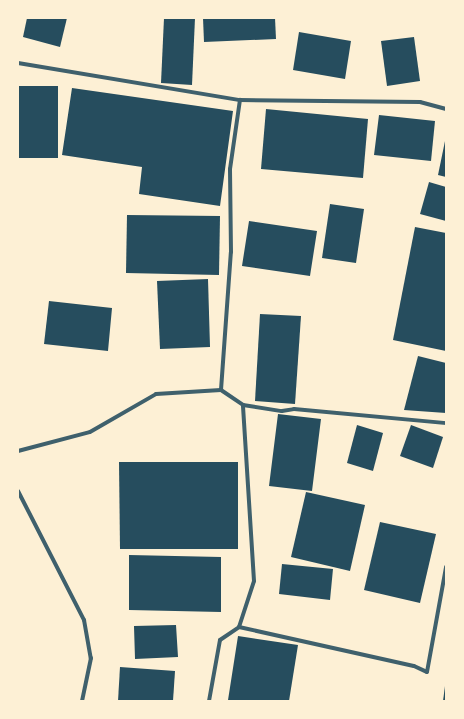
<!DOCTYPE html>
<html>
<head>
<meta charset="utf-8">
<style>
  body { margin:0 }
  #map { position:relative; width:464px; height:719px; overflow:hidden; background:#fdf0d5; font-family:Overpass,sans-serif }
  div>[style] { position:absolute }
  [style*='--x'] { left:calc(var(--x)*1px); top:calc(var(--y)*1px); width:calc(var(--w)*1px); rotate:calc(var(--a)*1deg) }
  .building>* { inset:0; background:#264d5e }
  .minor>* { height:4px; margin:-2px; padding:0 2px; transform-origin:2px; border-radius:2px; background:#3f606c }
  span { translate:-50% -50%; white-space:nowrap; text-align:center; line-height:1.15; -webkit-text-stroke:3px #fdf0d5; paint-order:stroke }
  .frame { position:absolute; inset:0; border:19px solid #fdf0d5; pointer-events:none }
</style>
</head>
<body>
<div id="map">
  <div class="building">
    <div style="clip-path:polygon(27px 18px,67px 18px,60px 47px,23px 37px)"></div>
    <div style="clip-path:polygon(164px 18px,195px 18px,192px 85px,161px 83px)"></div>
    <div style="clip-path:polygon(203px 18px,275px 18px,276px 39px,204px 42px)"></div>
    <div style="clip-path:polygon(299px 32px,351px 41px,345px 79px,293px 70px)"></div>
    <div style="clip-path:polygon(414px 37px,420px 81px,387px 86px,381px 41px)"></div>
    <div style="clip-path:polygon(18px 86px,58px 86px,58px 158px,18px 158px)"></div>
    <div style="clip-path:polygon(72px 88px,233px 111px,220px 206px,139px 194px,142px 167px,62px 155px)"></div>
    <div style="clip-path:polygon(266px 109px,368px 119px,363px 178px,261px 169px)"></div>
    <div style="clip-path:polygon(379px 115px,435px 121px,431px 161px,374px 155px)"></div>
    <div style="clip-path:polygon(445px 141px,446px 141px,446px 177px,438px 175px)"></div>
    <div style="clip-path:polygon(429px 182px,446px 187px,446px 221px,420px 214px)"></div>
    <div style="clip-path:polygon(330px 204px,364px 209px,356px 263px,322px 258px)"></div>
    <div style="clip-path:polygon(127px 215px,220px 216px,219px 275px,126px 273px)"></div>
    <div style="clip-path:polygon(249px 221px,317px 231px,310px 276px,242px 266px)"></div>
    <div style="clip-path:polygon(415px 227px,446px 233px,446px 351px,393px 340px)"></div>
    <div style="clip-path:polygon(208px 279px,210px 347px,160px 349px,157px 281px)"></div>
    <div style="clip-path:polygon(49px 301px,112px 308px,108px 351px,44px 344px)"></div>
    <div style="clip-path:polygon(260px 314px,301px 316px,295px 404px,255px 401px)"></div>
    <div style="clip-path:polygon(418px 356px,446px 363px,446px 413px,404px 410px)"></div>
    <div style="clip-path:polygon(278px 414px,321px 419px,312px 491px,269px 486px)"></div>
    <div style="clip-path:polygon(357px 425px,383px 433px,373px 471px,347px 463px)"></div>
    <div style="clip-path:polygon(411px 425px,443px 437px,433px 468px,400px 456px)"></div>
    <div style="clip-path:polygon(119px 462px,238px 462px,238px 549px,120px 549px)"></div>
    <div style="clip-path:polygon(306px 492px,365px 505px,350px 571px,291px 557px)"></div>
    <div style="clip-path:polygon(380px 522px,436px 534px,420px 603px,364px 590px)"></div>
    <div style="clip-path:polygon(129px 555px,221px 557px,221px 612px,129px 610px)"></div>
    <div style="clip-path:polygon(282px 564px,333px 569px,330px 600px,279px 594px)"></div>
    <div style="clip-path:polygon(176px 625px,178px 657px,135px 659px,134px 626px)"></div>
    <div style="clip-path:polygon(238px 636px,298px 645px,289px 701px,228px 700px)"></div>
    <div style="clip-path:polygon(120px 667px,175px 671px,173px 701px,118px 701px)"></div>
    <div style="clip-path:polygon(445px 686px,446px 701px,443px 701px)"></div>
  </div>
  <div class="minor">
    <div style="--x:18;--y:63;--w:225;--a:9.5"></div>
    <div style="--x:240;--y:100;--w:180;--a:0.6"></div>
    <div style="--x:420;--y:102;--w:27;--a:15"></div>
    <div style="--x:221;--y:390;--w:138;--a:-85.9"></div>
    <div style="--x:231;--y:252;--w:83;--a:-90.7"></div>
    <div style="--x:230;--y:169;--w:70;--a:-81.8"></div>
    <div style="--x:18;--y:451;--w:74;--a:-14.8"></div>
    <div style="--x:90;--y:432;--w:76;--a:-29.9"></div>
    <div style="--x:156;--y:394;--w:65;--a:-3.5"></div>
    <div style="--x:221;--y:390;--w:27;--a:34"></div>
    <div style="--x:243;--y:405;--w:39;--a:9"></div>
    <div style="--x:282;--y:411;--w:12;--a:-9"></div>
    <div style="--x:294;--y:409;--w:153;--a:5.3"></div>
    <div style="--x:18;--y:491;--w:145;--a:62.9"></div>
    <div style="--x:84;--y:620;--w:39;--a:80"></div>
    <div style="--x:91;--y:658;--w:44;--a:101.8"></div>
    <div style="--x:239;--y:627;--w:179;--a:12.6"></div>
    <div style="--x:414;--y:666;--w:14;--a:25"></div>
    <div style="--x:427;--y:672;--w:107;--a:-79.7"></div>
    <div style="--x:209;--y:701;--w:62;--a:-79.8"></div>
    <div style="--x:220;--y:640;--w:23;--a:-34"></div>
    <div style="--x:239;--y:627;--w:48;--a:-71.9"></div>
    <div style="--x:254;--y:581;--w:176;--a:-93.6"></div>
  </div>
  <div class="frame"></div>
</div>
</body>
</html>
